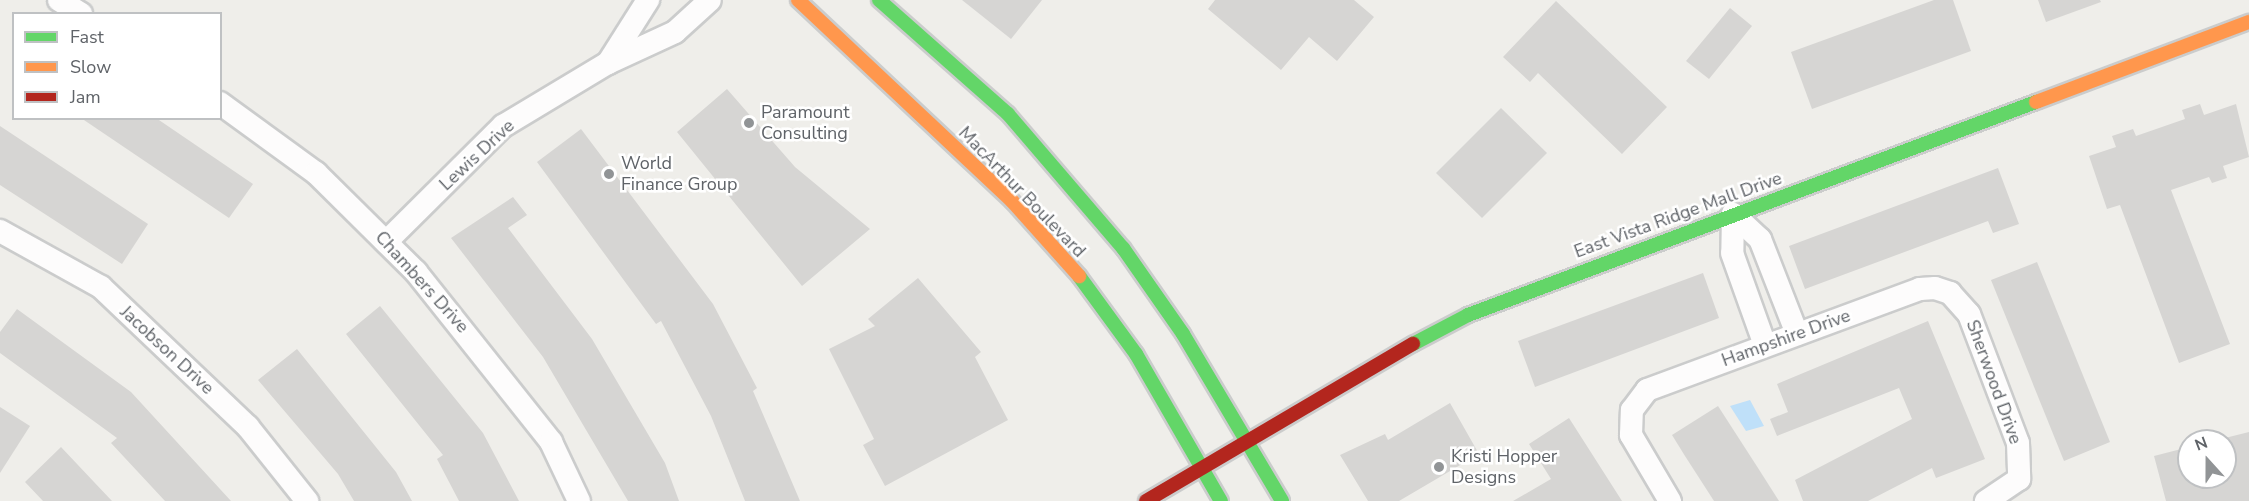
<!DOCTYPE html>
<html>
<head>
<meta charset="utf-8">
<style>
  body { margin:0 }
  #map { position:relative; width:2249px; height:501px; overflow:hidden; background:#efeeea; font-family:"Nunito Sans",sans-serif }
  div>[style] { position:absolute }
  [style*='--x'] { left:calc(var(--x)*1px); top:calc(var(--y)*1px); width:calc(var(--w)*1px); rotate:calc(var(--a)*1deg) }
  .water>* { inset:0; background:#bfe0f9 }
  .building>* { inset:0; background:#d6d5d3 }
  .roads { filter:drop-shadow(2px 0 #cbcccc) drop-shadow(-2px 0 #cbcccc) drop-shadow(0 2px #cbcccc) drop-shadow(0 -2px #cbcccc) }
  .street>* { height:22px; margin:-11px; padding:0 11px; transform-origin:11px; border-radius:11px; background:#fdfcfc }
  .fast>* { height:14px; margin:-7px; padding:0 7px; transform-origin:7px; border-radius:7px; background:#63d668 }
  .slow>* { height:14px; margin:-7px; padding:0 7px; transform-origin:7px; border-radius:7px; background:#ff974d }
  .jam>* { height:14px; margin:-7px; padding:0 7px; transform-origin:7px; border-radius:7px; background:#b3261e }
  .dots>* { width:16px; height:16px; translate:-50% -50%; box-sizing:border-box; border:3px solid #fff; border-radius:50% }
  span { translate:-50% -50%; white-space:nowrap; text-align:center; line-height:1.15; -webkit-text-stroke:5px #fff; paint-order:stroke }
  .poi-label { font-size:18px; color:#5f6368 }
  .left { translate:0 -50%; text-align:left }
  .street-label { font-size:18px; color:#5f6368 }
  .legend { position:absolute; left:12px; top:12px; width:210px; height:108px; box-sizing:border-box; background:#fff; border:2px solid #bfc1c3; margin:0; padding:8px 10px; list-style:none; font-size:18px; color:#5f6368 }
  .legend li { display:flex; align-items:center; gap:12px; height:30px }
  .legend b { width:30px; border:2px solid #bfc1c3 }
  .north { position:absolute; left:2177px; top:429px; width:60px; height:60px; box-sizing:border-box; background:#fff; border:2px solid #bfc1c3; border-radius:50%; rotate:339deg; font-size:16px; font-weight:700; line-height:24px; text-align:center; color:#5f6368 }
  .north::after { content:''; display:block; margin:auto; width:21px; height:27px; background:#919496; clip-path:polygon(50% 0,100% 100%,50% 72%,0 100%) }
</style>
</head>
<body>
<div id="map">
  <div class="water">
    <div style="clip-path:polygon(1750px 400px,1764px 426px,1746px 431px,1730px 406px)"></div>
  </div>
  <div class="building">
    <div style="clip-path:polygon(962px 0,1042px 0,1011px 39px)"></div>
    <div style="clip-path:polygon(1215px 0,1354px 0,1374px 17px,1337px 61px,1309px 37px,1281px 70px,1208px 9px)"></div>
    <div style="clip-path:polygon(1934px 0,1953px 0,1971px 51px,1812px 109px,1791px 52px)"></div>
    <div style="clip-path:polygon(2038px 0,2100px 0,2101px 2px,2046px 22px)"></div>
    <div style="clip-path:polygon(1556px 1px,1667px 107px,1622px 154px,1538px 73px,1530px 82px,1503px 57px)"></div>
    <div style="clip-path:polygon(1730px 8px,1752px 26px,1709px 79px,1686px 61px)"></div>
    <div style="clip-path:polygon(727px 89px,795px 167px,870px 229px,802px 286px,677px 132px)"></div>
    <div style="clip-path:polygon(2200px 104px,2204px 115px,2236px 104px,2249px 157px,2223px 166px,2227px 178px,2212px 183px,2209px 177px,2171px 190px,2230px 344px,2179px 363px,2120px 205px,2107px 209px,2089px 156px,2116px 147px,2112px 136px,2133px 129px,2136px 136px,2185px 119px,2182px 110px)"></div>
    <div style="clip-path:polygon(1501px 108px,1547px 153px,1482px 218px,1436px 173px)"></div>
    <div style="clip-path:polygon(81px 118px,156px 118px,253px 184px,229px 218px)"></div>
    <div style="clip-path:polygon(0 126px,148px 224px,122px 264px,0 185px)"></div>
    <div style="clip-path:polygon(581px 129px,713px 304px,757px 388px,753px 391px,800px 501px,745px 501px,711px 416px,661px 321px,656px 324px,537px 162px)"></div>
    <div style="clip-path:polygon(1998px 168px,2019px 224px,1993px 233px,1988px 221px,1805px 289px,1789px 246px)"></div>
    <div style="clip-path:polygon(513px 197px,527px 215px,508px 228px,592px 339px,665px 463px,679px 501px,628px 501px,543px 357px,451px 238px)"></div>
    <div style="clip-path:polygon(2037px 262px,2110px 442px,2064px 461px,1991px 280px)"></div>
    <div style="clip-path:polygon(1703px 273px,1719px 318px,1535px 387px,1518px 341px)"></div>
    <div style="clip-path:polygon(918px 278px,981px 352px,975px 357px,1008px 420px,885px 486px,863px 445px,874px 439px,829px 349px,875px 326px,868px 319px)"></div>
    <div style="clip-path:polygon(380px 306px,483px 433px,519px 501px,459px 501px,437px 459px,443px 455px,346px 334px)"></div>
    <div style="clip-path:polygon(17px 309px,131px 392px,231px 501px,165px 501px,111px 443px,117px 438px,0 353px,0 332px)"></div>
    <div style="clip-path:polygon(1928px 321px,1985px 459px,1936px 478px,1932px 468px,1868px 501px,1803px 501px,1795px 480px,1912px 419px,1899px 388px,1777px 436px,1770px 419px,1788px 412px,1777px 384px)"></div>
    <div style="clip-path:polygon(297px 349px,396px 472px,412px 501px,354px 501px,338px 474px,258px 380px)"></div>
    <div style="clip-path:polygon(1450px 403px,1479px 454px,1399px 501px,1368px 501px,1340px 455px,1385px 434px,1388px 440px)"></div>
    <div style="clip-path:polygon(1718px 406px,1758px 468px,1779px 501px,1714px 501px,1685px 456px,1672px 435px)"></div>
    <div style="clip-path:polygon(0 407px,30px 426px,0 473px)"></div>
    <div style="clip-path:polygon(1569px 418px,1622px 501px,1513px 501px,1551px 479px,1529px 444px)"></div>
    <div style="clip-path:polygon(2249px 432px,2249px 501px,2166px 501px,2154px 456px,2189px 447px,2189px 477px,2225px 477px,2225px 438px)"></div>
    <div style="clip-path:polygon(61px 447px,94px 482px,112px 501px,43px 501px,25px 482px)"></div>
  </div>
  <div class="roads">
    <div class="street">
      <div style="--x:59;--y:0;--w:26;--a:32"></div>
      <div style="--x:608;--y:63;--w:75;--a:-57.6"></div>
      <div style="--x:220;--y:103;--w:119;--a:36.1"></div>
      <div style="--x:316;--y:173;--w:141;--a:44.7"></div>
      <div style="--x:416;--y:272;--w:217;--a:51.5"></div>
      <div style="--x:551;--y:442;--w:65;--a:64.6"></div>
      <div style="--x:1733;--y:214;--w:37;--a:43"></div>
      <div style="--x:1760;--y:239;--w:102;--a:68.7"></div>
      <div style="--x:1733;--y:214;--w:39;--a:91"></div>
      <div style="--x:1732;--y:253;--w:98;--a:70.3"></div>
      <div style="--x:0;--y:231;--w:115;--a:29"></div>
      <div style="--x:101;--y:287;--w:203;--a:43.6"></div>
      <div style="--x:248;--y:427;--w:95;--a:51.4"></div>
      <div style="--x:386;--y:242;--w:165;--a:-44.8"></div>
      <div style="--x:503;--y:126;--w:122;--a:-31"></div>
      <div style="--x:608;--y:63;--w:74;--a:-24.8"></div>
      <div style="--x:675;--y:32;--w:47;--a:-42.4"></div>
      <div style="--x:1670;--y:501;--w:77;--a:-120.6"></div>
      <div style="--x:1631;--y:435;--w:25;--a:-88"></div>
      <div style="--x:1632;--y:410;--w:25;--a:-53"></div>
      <div style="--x:1647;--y:390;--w:291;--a:-20.3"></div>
      <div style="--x:1920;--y:289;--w:15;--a:-4"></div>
      <div style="--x:1935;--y:288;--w:16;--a:18"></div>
      <div style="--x:1950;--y:293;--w:28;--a:48"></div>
      <div style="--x:1969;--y:314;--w:138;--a:69.2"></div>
      <div style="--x:2018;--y:443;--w:36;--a:88"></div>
      <div style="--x:2019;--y:479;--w:40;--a:146"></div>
    </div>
    <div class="fast">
      <div style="--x:879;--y:0;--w:172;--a:41.5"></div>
      <div style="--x:1008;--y:114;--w:177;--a:49.4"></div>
      <div style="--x:1123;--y:248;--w:105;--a:55.1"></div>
      <div style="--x:1183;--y:334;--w:194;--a:59.3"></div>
      <div style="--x:1079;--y:276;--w:97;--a:53.8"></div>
      <div style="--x:1136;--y:354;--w:170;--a:60"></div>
      <div style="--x:1413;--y:344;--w:62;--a:-27.8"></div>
      <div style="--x:1468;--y:315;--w:607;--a:-20.56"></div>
    </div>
    <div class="slow">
      <div style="--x:798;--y:0;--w:294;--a:43.2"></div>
      <div style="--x:1012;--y:201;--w:101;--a:48.2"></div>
      <div style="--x:2036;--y:102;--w:228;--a:-20.6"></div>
    </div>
    <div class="jam">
      <div style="--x:1146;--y:501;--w:310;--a:-30.5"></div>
    </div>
  </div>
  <div class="dots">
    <div style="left:749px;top:123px;background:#919496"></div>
    <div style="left:609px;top:174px;background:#919496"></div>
    <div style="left:1439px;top:467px;background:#919496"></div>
  </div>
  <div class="poi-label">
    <span class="left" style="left:761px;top:123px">Paramount<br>Consulting</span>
    <span class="left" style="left:621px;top:174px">World<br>Finance Group</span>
    <span class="left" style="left:1451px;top:467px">Kristi Hopper<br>Designs</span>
  </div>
  <div class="street-label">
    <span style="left:477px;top:155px;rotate:-43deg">Lewis Drive</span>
    <span style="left:1022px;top:192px;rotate:46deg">MacArthur Boulevard</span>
    <span style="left:1678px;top:215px;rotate:-20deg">East Vista Ridge Mall Drive</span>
    <span style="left:422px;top:282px;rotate:48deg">Chambers Drive</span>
    <span style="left:1786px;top:338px;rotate:-20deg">Hampshire Drive</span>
    <span style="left:167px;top:350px;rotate:43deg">Jacobson Drive</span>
    <span style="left:1994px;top:382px;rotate:70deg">Sherwood Drive</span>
  </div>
  <ul class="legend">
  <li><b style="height:8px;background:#63d668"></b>Fast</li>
  <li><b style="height:8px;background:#ff974d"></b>Slow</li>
  <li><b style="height:8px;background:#b3261e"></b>Jam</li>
  </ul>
  <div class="north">N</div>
</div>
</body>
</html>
